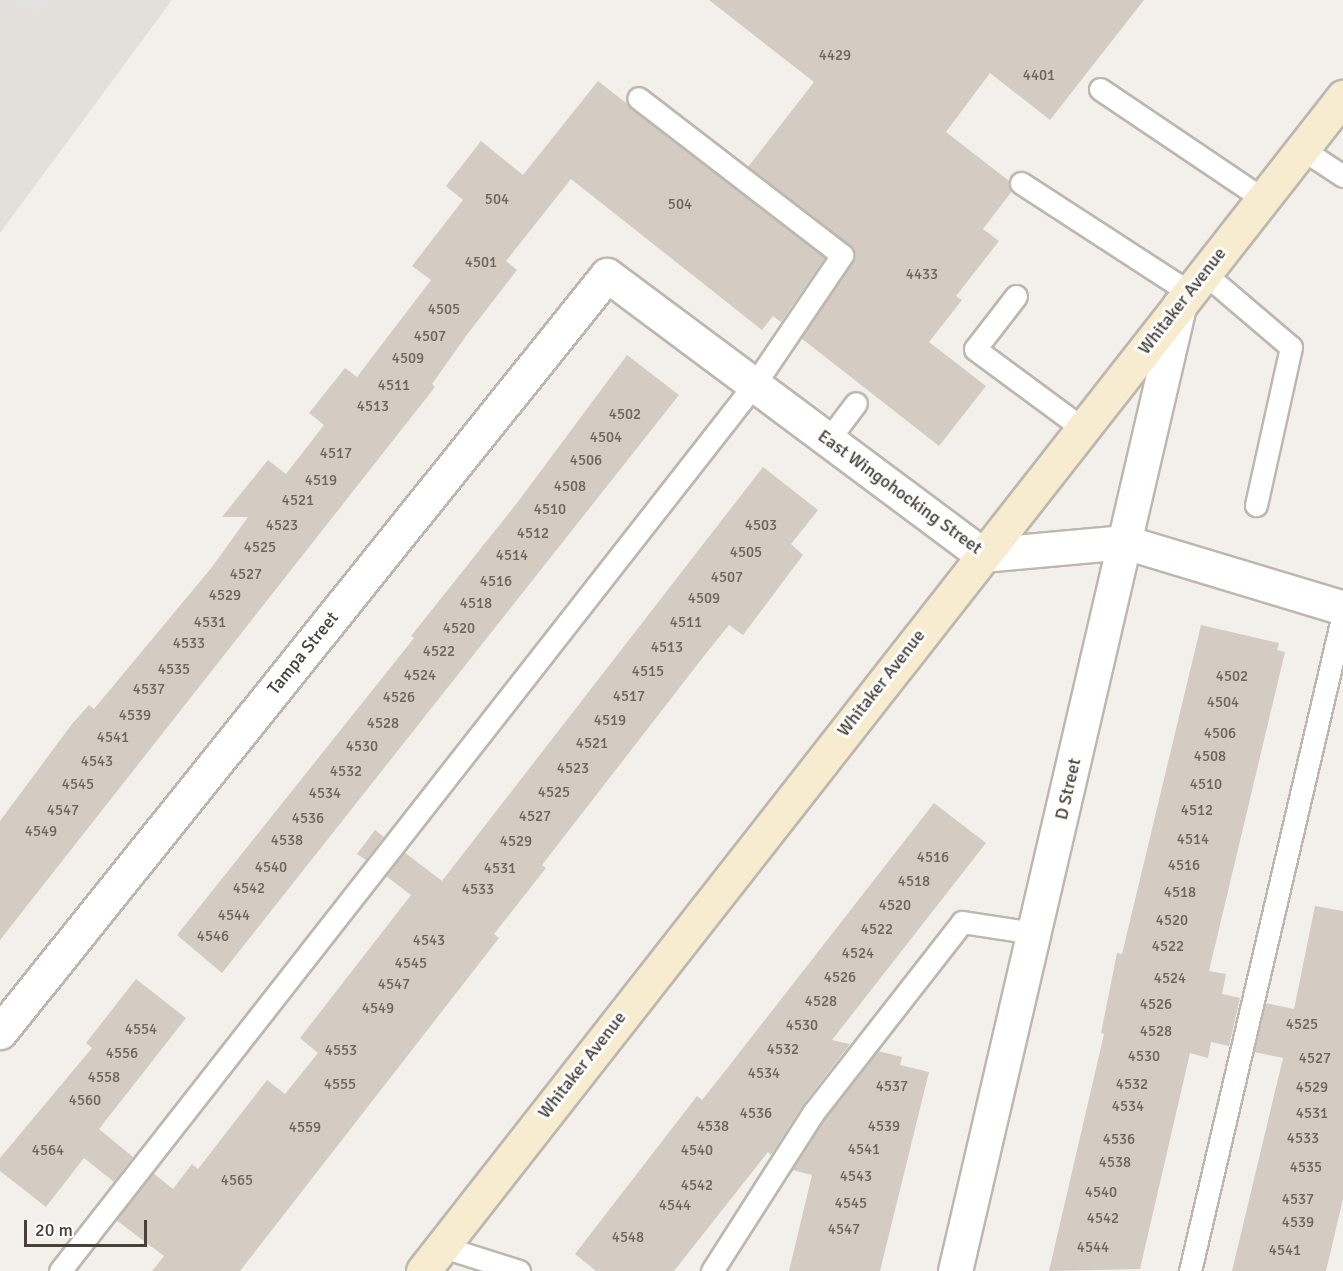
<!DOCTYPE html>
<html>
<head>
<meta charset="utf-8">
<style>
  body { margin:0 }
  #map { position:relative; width:1343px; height:1271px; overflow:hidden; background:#f3f0eb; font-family:Signika,sans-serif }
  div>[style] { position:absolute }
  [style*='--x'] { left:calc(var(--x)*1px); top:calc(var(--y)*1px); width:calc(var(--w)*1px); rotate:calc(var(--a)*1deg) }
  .industrial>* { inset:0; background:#e3e0dc }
  .parking>* { inset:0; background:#e3e1df }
  .building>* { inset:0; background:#d4cbc2 }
  .roads { filter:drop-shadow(2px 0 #beb7af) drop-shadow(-2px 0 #beb7af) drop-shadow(0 2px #beb7af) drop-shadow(0 -2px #beb7af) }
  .lane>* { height:21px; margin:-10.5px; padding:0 10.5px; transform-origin:10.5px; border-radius:10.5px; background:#fff }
  .street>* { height:33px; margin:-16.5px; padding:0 16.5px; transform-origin:16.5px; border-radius:16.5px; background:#fff }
  .secondary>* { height:33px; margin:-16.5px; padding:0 16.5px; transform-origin:16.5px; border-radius:16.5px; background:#f8ecd0 }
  span { translate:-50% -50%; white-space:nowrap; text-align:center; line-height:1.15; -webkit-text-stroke:6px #fff; paint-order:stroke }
  .number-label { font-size:15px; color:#6a645c }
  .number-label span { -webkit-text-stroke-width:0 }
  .street-label { font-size:18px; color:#47413a }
  .scale { position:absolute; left:24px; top:1220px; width:123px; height:27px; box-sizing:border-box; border:3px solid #47413a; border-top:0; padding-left:8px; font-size:18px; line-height:21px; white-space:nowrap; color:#47413a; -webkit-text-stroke:4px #fff; paint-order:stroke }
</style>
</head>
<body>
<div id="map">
  <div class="industrial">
    <div style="clip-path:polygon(0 0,172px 0,0 233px)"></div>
  </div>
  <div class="parking">
    <div style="clip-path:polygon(0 0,48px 0,43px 15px)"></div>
  </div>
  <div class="building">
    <div style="clip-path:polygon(709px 0,1144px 0,1050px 120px,990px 73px,946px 132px,1009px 181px,1012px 191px,983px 229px,999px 241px,956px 296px,962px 300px,929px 342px,986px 386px,939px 446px,801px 338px,853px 262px,854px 250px,748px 167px,814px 82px)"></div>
    <div style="clip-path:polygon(598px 81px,825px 258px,781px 322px,773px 316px,762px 330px,571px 179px,506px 261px,517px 270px,466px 336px,432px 384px,435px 387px,0 940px,0 821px,72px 724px,89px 705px,94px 709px,212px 567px,248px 517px,222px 517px,268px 460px,286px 474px,324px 425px,309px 413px,345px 368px,357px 377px,431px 280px,412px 266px,463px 200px,446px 186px,481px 141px,523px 175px)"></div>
    <div style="clip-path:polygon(627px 355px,679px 395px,222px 973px,177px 935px,414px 638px,411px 636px,517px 503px)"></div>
    <div style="clip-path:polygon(763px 467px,818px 510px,791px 544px,803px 555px,743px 635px,729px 625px,704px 656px,542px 865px,546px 868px,494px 934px,499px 938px,240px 1271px,152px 1271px,164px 1256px,116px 1220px,153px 1173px,173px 1189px,192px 1164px,198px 1169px,267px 1080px,285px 1094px,318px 1053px,300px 1038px,411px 895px,386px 876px,404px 852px,442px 881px)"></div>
    <div style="clip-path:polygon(1201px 625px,1279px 643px,1277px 650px,1285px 652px,1209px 971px,1226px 974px,1222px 994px,1240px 998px,1229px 1046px,1211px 1042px,1208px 1058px,1190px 1053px,1140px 1269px,1049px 1271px,1104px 1034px,1101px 1033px,1117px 953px,1122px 954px)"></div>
    <div style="clip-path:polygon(934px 803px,986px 843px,832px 1040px,850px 1044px,803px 1105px,771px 1155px,768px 1152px,674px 1271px,596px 1271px,575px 1254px,697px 1096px,702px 1100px,729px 1066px)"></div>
    <div style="clip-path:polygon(375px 830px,384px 837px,366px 860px,357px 854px)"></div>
    <div style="clip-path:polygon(1315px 906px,1343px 911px,1343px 1199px,1326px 1271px,1232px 1271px,1283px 1058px,1254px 1052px,1265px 1003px,1294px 1009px)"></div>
    <div style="clip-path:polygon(136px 979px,186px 1018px,99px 1129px,133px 1157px,114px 1182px,84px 1158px,46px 1207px,0 1171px,0 1158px,92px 1048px,86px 1043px)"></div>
    <div style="clip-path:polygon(878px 1051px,902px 1057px,900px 1065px,929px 1072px,880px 1271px,789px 1271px,812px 1175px,792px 1170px,823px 1120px)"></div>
  </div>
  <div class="roads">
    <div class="lane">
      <div style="--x:1100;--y:89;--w:197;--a:34"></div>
      <div style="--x:1302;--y:149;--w:49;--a:33.4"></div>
      <div style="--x:1021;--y:183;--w:200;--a:33"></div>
      <div style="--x:1204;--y:273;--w:114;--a:40.4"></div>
      <div style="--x:1291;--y:347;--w:162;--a:102.5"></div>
      <div style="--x:1016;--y:296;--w:67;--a:127.7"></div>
      <div style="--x:975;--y:349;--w:133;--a:36.4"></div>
      <div style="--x:828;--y:440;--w:46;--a:-52.9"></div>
      <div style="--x:440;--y:1246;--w:83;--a:17.6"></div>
      <div style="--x:60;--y:1271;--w:1125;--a:-51.93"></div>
      <div style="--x:754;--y:385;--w:157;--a:-55.9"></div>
      <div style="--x:842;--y:255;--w:257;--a:-142.4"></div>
      <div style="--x:712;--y:1271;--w:188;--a:-57.4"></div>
      <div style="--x:813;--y:1113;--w:242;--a:-52"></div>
      <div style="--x:962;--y:922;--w:73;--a:8.7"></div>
      <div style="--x:1190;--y:1271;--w:675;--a:-76.89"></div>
    </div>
    <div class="street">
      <div style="--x:0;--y:1032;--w:970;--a:-51.28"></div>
      <div style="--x:607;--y:275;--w:468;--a:36.7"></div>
      <div style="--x:982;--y:555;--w:144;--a:-5.2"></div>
      <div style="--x:1125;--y:542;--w:228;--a:16.8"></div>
      <div style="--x:955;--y:1271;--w:991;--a:-76.93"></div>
    </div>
    <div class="secondary">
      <div style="--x:423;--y:1271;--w:1492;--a:-51.92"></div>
    </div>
  </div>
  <div class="number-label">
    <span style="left:835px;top:56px">4429</span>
    <span style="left:1039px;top:76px">4401</span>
    <span style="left:497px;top:200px">504</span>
    <span style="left:680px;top:205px">504</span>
    <span style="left:481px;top:263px">4501</span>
    <span style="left:922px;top:275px">4433</span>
    <span style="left:444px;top:310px">4505</span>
    <span style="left:430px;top:337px">4507</span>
    <span style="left:408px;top:359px">4509</span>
    <span style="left:394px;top:386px">4511</span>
    <span style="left:373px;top:407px">4513</span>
    <span style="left:625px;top:415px">4502</span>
    <span style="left:606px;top:438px">4504</span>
    <span style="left:336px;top:454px">4517</span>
    <span style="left:586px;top:461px">4506</span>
    <span style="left:321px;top:481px">4519</span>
    <span style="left:570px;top:487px">4508</span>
    <span style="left:298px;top:501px">4521</span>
    <span style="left:550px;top:510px">4510</span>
    <span style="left:282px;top:526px">4523</span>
    <span style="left:761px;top:526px">4503</span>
    <span style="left:533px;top:534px">4512</span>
    <span style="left:260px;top:548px">4525</span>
    <span style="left:746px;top:553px">4505</span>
    <span style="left:512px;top:556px">4514</span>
    <span style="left:246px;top:575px">4527</span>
    <span style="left:727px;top:578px">4507</span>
    <span style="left:496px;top:582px">4516</span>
    <span style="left:225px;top:596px">4529</span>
    <span style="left:704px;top:599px">4509</span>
    <span style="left:476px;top:604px">4518</span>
    <span style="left:210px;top:623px">4531</span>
    <span style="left:686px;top:623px">4511</span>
    <span style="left:459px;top:629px">4520</span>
    <span style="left:189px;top:644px">4533</span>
    <span style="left:667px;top:648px">4513</span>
    <span style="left:439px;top:652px">4522</span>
    <span style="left:174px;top:670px">4535</span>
    <span style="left:648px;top:672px">4515</span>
    <span style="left:420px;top:676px">4524</span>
    <span style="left:1232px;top:677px">4502</span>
    <span style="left:149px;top:690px">4537</span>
    <span style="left:629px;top:697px">4517</span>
    <span style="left:399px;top:698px">4526</span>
    <span style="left:1223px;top:703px">4504</span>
    <span style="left:135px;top:716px">4539</span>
    <span style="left:610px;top:721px">4519</span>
    <span style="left:383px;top:724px">4528</span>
    <span style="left:1220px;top:734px">4506</span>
    <span style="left:113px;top:738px">4541</span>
    <span style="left:592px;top:744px">4521</span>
    <span style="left:362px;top:747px">4530</span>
    <span style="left:1210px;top:757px">4508</span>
    <span style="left:97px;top:762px">4543</span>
    <span style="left:573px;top:769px">4523</span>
    <span style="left:346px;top:772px">4532</span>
    <span style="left:78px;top:785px">4545</span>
    <span style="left:1206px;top:785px">4510</span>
    <span style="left:554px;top:793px">4525</span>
    <span style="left:325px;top:794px">4534</span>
    <span style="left:63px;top:811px">4547</span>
    <span style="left:1197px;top:811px">4512</span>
    <span style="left:535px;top:817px">4527</span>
    <span style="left:308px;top:819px">4536</span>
    <span style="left:41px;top:832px">4549</span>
    <span style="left:1193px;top:840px">4514</span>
    <span style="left:287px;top:841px">4538</span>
    <span style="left:516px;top:842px">4529</span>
    <span style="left:933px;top:858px">4516</span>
    <span style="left:1184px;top:866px">4516</span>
    <span style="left:271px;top:868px">4540</span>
    <span style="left:500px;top:869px">4531</span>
    <span style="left:914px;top:882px">4518</span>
    <span style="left:249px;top:889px">4542</span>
    <span style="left:478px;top:890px">4533</span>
    <span style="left:1180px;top:893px">4518</span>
    <span style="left:895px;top:906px">4520</span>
    <span style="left:234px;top:916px">4544</span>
    <span style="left:1172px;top:921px">4520</span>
    <span style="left:877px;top:930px">4522</span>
    <span style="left:213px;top:937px">4546</span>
    <span style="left:429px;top:941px">4543</span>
    <span style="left:1168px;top:947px">4522</span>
    <span style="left:858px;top:954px">4524</span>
    <span style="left:411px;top:964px">4545</span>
    <span style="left:840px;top:978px">4526</span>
    <span style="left:1170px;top:979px">4524</span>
    <span style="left:394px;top:985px">4547</span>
    <span style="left:821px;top:1002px">4528</span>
    <span style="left:1156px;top:1005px">4526</span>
    <span style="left:378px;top:1009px">4549</span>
    <span style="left:1302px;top:1025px">4525</span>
    <span style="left:802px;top:1026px">4530</span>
    <span style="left:141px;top:1030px">4554</span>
    <span style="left:1156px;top:1032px">4528</span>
    <span style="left:783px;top:1050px">4532</span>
    <span style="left:341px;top:1051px">4553</span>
    <span style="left:122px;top:1054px">4556</span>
    <span style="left:1144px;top:1057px">4530</span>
    <span style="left:1315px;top:1059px">4527</span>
    <span style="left:764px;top:1074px">4534</span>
    <span style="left:104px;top:1078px">4558</span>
    <span style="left:340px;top:1085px">4555</span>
    <span style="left:1132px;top:1085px">4532</span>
    <span style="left:892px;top:1087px">4537</span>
    <span style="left:1312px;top:1088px">4529</span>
    <span style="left:85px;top:1101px">4560</span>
    <span style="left:1128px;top:1107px">4534</span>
    <span style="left:756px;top:1114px">4536</span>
    <span style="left:1312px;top:1114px">4531</span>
    <span style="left:713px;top:1127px">4538</span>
    <span style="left:884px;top:1127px">4539</span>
    <span style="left:305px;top:1128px">4559</span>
    <span style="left:1303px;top:1139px">4533</span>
    <span style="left:1119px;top:1140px">4536</span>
    <span style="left:864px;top:1150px">4541</span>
    <span style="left:48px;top:1151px">4564</span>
    <span style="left:697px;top:1151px">4540</span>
    <span style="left:1115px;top:1163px">4538</span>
    <span style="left:1306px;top:1168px">4535</span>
    <span style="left:856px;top:1177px">4543</span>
    <span style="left:237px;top:1181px">4565</span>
    <span style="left:697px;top:1186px">4542</span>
    <span style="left:1101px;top:1193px">4540</span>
    <span style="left:1298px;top:1200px">4537</span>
    <span style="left:851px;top:1204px">4545</span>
    <span style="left:675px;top:1206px">4544</span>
    <span style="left:1103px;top:1219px">4542</span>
    <span style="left:1298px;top:1223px">4539</span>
    <span style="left:844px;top:1230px">4547</span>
    <span style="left:628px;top:1238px">4548</span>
    <span style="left:1093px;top:1248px">4544</span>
    <span style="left:1285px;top:1251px">4541</span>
  </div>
  <div class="street-label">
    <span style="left:1182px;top:301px;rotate:-52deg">Whitaker Avenue</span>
    <span style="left:900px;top:492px;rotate:36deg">East Wingohocking Street</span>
    <span style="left:303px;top:653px;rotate:-51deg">Tampa Street</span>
    <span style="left:881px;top:683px;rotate:-52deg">Whitaker Avenue</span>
    <span style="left:1068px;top:789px;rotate:-77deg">D Street</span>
    <span style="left:582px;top:1065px;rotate:-52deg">Whitaker Avenue</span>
  </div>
  <div class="scale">20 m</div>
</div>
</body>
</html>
